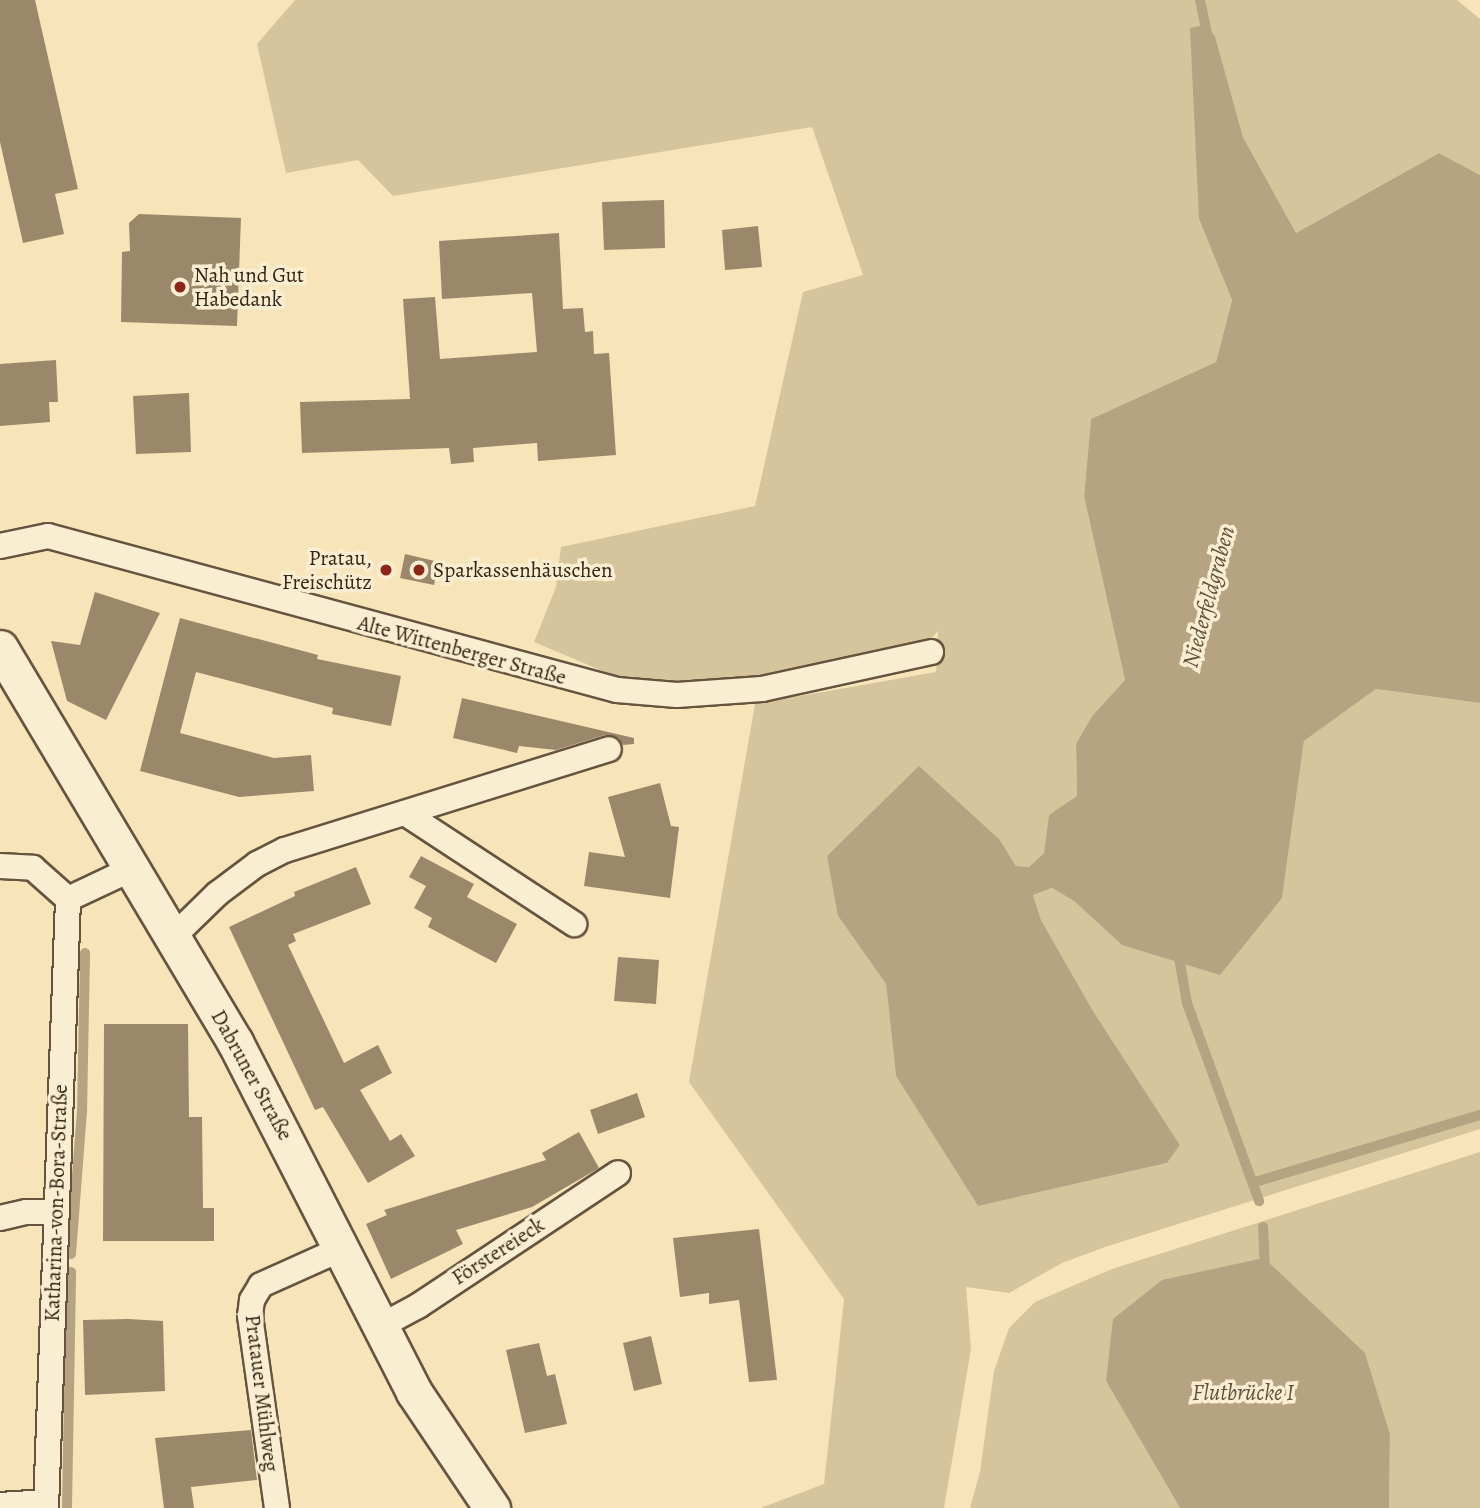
<!DOCTYPE html>
<html>
<head>
<meta charset="utf-8">
<style>
  body { margin:0 }
  #map { position:relative; width:1480px; height:1508px; overflow:hidden; background:#f7e5b9; font-family:Alegreya,serif }
  div>[style] { position:absolute }
  [style*='--x'] { left:calc(var(--x)*1px); top:calc(var(--y)*1px); width:calc(var(--w)*1px); rotate:calc(var(--a)*1deg) }
  .green>* { inset:0; background:#d6c49d }
  .water>* { inset:0; background:#b6a382 }
  .stream>* { height:10px; margin:-5px; padding:0 5px; transform-origin:5px; border-radius:5px; background:#b6a382 }
  .building>* { inset:0; background:#9b886b }
  .roads { filter:drop-shadow(2px 0 #67543f) drop-shadow(-2px 0 #67543f) drop-shadow(0 2px #67543f) drop-shadow(0 -2px #67543f) }
  .street>* { height:24px; margin:-12px; padding:0 12px; transform-origin:12px; border-radius:12px; background:#faeed2 }
  .secondary>* { height:35px; margin:-17.5px; padding:0 17.5px; transform-origin:17.5px; border-radius:17.5px; background:#faeed2 }
  .dots>* { width:19px; height:19px; translate:-50% -50%; box-sizing:border-box; border:4px solid #faeed2; border-radius:50% }
  span { translate:-50% -50%; white-space:nowrap; text-align:center; line-height:1.15; -webkit-text-stroke:7px #faeed2; paint-order:stroke }
  .poi-label { font-size:21px; color:#372416 }
  .left { translate:0 -50%; text-align:left }
  .right { translate:-100% -50%; text-align:right }
  .street-label { font-size:21px; color:#372416 }
  .water-label { font-size:23px; color:#63503c; font-style:italic }
</style>
</head>
<body>
<div id="map">
  <div class="green">
    <div style="clip-path:polygon(295px 0,1457px 0,1480px 19px,1480px 175px,1439px 153px,1296px 233px,1243px 137px,1215px 36px,1199px 219px,1232px 300px,1216px 362px,1091px 419px,1084px 496px,1125px 680px,1092px 716px,1076px 744px,1077px 796px,1049px 816px,1044px 853px,1029px 867px,1016px 866px,1000px 840px,838px 916px,886px 984px,896px 1076px,978px 1206px,1167px 1163px,1180px 1145px,1093px 1011px,1041px 920px,1033px 895px,1052px 888px,1074px 901px,1122px 945px,1282px 898px,1304px 741px,1376px 689px,1480px 703px,1480px 1129px,1105px 1247px,1062px 1263px,1009px 1293px,966px 1287px,971px 1349px,944px 1508px,761px 1508px,824px 1484px,844px 1299px,689px 1082px,755px 704px,936px 672px,938px 631px,929px 641px,759px 678px,674px 683px,612px 675px,534px 642px,556px 587px,561px 547px,755px 506px,803px 292px,863px 275px,812px 127px,393px 196px,358px 160px,286px 173px,257px 44px)"></div>
    <div style="clip-path:polygon(1480px 1152px,1480px 1508px,1389px 1508px,1390px 1434px,1365px 1353px,1106px 1381px,1180px 1508px,970px 1508px,980px 1472px,994px 1371px,1009px 1328px,1035px 1302px,1112px 1269px)"></div>
  </div>
  <div class="water">
    <div style="clip-path:polygon(1205px 25px,1215px 36px,1243px 137px,1296px 233px,1439px 153px,1480px 175px,1480px 703px,1376px 689px,1304px 741px,1282px 898px,1220px 975px,1122px 945px,1074px 901px,1052px 888px,1033px 895px,1041px 920px,1093px 1011px,1180px 1145px,1167px 1163px,978px 1206px,896px 1076px,886px 984px,838px 916px,827px 856px,919px 766px,1000px 840px,1016px 866px,1029px 867px,1044px 853px,1049px 815px,1077px 796px,1076px 744px,1092px 716px,1125px 680px,1084px 496px,1091px 419px,1216px 362px,1232px 300px,1199px 219px,1190px 28px)"></div>
    <div style="clip-path:polygon(1264px 1258px,1365px 1353px,1390px 1434px,1389px 1508px,1180px 1508px,1106px 1381px,1113px 1319px,1162px 1280px)"></div>
  </div>
  <div class="stream">
    <div style="--x:1200;--y:0;--w:38;--a:78"></div>
    <div style="--x:1178;--y:952;--w:52;--a:80"></div>
    <div style="--x:1187;--y:1003;--w:211;--a:70"></div>
    <div style="--x:1255;--y:1182;--w:235;--a:-16.6"></div>
    <div style="--x:1263;--y:1227;--w:43;--a:87.3"></div>
    <div style="--x:71;--y:1254;--w:142;--a:-85.6"></div>
    <div style="--x:82;--y:1112;--w:159;--a:-88.9"></div>
    <div style="--x:67;--y:1508;--w:236;--a:-89"></div>
  </div>
  <div class="building">
    <div style="clip-path:polygon(0 0,35px 0,78px 189px,55px 194px,64px 234px,23px 243px,0 142px)"></div>
    <div style="clip-path:polygon(664px 200px,665px 248px,604px 250px,602px 202px)"></div>
    <div style="clip-path:polygon(139px 214px,241px 218px,237px 326px,121px 322px,122px 252px,130px 251px,129px 223px)"></div>
    <div style="clip-path:polygon(758px 226px,762px 267px,725px 270px,722px 230px)"></div>
    <div style="clip-path:polygon(559px 233px,563px 309px,583px 308px,585px 332px,593px 331px,594px 354px,609px 353px,616px 455px,538px 461px,537px 443px,473px 448px,474px 462px,451px 464px,449px 448px,302px 453px,300px 402px,410px 399px,403px 299px,435px 297px,440px 359px,537px 352px,532px 293px,442px 299px,439px 241px)"></div>
    <div style="clip-path:polygon(56px 360px,58px 402px,49px 402px,50px 422px,0 426px,0 364px)"></div>
    <div style="clip-path:polygon(189px 393px,191px 452px,136px 454px,133px 396px)"></div>
    <div style="clip-path:polygon(405px 554px,439px 562px,434px 585px,400px 578px)"></div>
    <div style="clip-path:polygon(95px 592px,160px 613px,106px 720px,67px 701px,51px 641px,80px 645px)"></div>
    <div style="clip-path:polygon(180px 618px,318px 655px,317px 659px,401px 676px,391px 726px,332px 714px,333px 708px,196px 672px,180px 733px,274px 758px,311px 755px,314px 791px,239px 797px,140px 771px)"></div>
    <div style="clip-path:polygon(462px 698px,634px 738px,634px 744px,623px 745px,619px 738px,605px 735px,556px 750px,519px 746px,517px 753px,453px 738px)"></div>
    <div style="clip-path:polygon(660px 783px,671px 826px,679px 827px,670px 898px,584px 886px,589px 852px,625px 857px,608px 797px)"></div>
    <div style="clip-path:polygon(421px 856px,474px 884px,467px 897px,517px 924px,496px 963px,428px 927px,432px 918px,414px 908px,426px 886px,409px 877px)"></div>
    <div style="clip-path:polygon(356px 867px,371px 904px,293px 934px,296px 941px,288px 945px,344px 1063px,378px 1045px,392px 1073px,360px 1090px,390px 1141px,401px 1134px,415px 1156px,368px 1183px,323px 1107px,315px 1110px,229px 927px,295px 896px,294px 892px)"></div>
    <div style="clip-path:polygon(618px 957px,659px 960px,656px 1004px,614px 1001px)"></div>
    <div style="clip-path:polygon(104px 1024px,188px 1024px,189px 1117px,202px 1117px,203px 1208px,214px 1208px,214px 1241px,103px 1241px)"></div>
    <div style="clip-path:polygon(637px 1093px,645px 1117px,598px 1134px,590px 1110px)"></div>
    <div style="clip-path:polygon(579px 1132px,599px 1168px,532px 1207px,456px 1230px,463px 1244px,391px 1279px,366px 1224px,387px 1215px,384px 1210px,546px 1160px,542px 1153px)"></div>
    <div style="clip-path:polygon(759px 1229px,777px 1380px,749px 1382px,739px 1300px,709px 1304px,709px 1293px,680px 1297px,673px 1238px)"></div>
    <div style="clip-path:polygon(128px 1319px,163px 1321px,165px 1391px,85px 1395px,83px 1320px)"></div>
    <div style="clip-path:polygon(651px 1336px,662px 1384px,634px 1391px,623px 1343px)"></div>
    <div style="clip-path:polygon(539px 1343px,547px 1376px,555px 1374px,567px 1424px,525px 1433px,506px 1350px)"></div>
    <div style="clip-path:polygon(251px 1430px,257px 1480px,191px 1487px,194px 1508px,164px 1508px,155px 1438px)"></div>
  </div>
  <div class="roads">
    <div class="street">
      <div style="--x:0;--y:546;--w:49;--a:-11.8"></div>
      <div style="--x:48;--y:536;--w:589;--a:15.14"></div>
      <div style="--x:617;--y:690;--w:60;--a:4.8"></div>
      <div style="--x:677;--y:695;--w:85;--a:-4"></div>
      <div style="--x:762;--y:689;--w:173;--a:-12.3"></div>
      <div style="--x:408;--y:815;--w:199;--a:33.3"></div>
      <div style="--x:0;--y:866;--w:33;--a:3"></div>
      <div style="--x:33;--y:868;--w:47;--a:41.5"></div>
      <div style="--x:68;--y:899;--w:73;--a:-25.2"></div>
      <div style="--x:174;--y:936;--w:60;--a:-44.3"></div>
      <div style="--x:217;--y:894;--w:50;--a:-36.9"></div>
      <div style="--x:257;--y:864;--w:31;--a:-27"></div>
      <div style="--x:285;--y:850;--w:339;--a:-17.3"></div>
      <div style="--x:0;--y:1218;--w:27;--a:-13"></div>
      <div style="--x:26;--y:1212;--w:31;--a:0"></div>
      <div style="--x:377;--y:1328;--w:47;--a:-28.2"></div>
      <div style="--x:418;--y:1306;--w:240;--a:-33.6"></div>
      <div style="--x:0;--y:1505;--w:46;--a:-3.7"></div>
      <div style="--x:46;--y:1508;--w:609;--a:-87.93"></div>
      <div style="--x:277;--y:1508;--w:194;--a:-98"></div>
      <div style="--x:250;--y:1316;--w:16;--a:-83"></div>
      <div style="--x:252;--y:1300;--w:17;--a:-59"></div>
      <div style="--x:261;--y:1285;--w:88;--a:-24.2"></div>
    </div>
    <div class="secondary">
      <div style="--x:0;--y:648;--w:459;--a:59.2"></div>
      <div style="--x:235;--y:1042;--w:393;--a:62.9"></div>
      <div style="--x:414;--y:1392;--w:140;--a:56.1"></div>
    </div>
  </div>
  <div class="dots">
    <div style="left:180px;top:287px;background:#8f2418"></div>
    <div style="left:386px;top:570px;background:#8f2418"></div>
    <div style="left:419px;top:570px;background:#8f2418"></div>
  </div>
  <div class="poi-label">
    <span class="left" style="left:194px;top:287px">Nah und Gut<br>Habedank</span>
    <span class="right" style="left:372px;top:570px">Pratau,<br>Freischütz</span>
    <span class="left" style="left:433px;top:570px">Sparkassenhäuschen</span>
  </div>
  <div class="street-label">
    <span style="left:462px;top:650px;rotate:15deg">Alte Wittenberger Straße</span>
    <span style="left:252px;top:1075px;rotate:61deg">Dabruner Straße</span>
    <span style="left:56px;top:1203px;rotate:-88deg">Katharina-von-Bora-Straße</span>
    <span style="left:498px;top:1251px;rotate:-33deg">Förstereieck</span>
    <span style="left:262px;top:1393px;rotate:83deg">Pratauer Mühlweg</span>
  </div>
  <div class="water-label">
    <span style="left:1209px;top:597px;rotate:-75deg">Niederfeldgraben</span>
    <span style="left:1243px;top:1393px">Flutbrücke I</span>
  </div>
</div>
</body>
</html>
